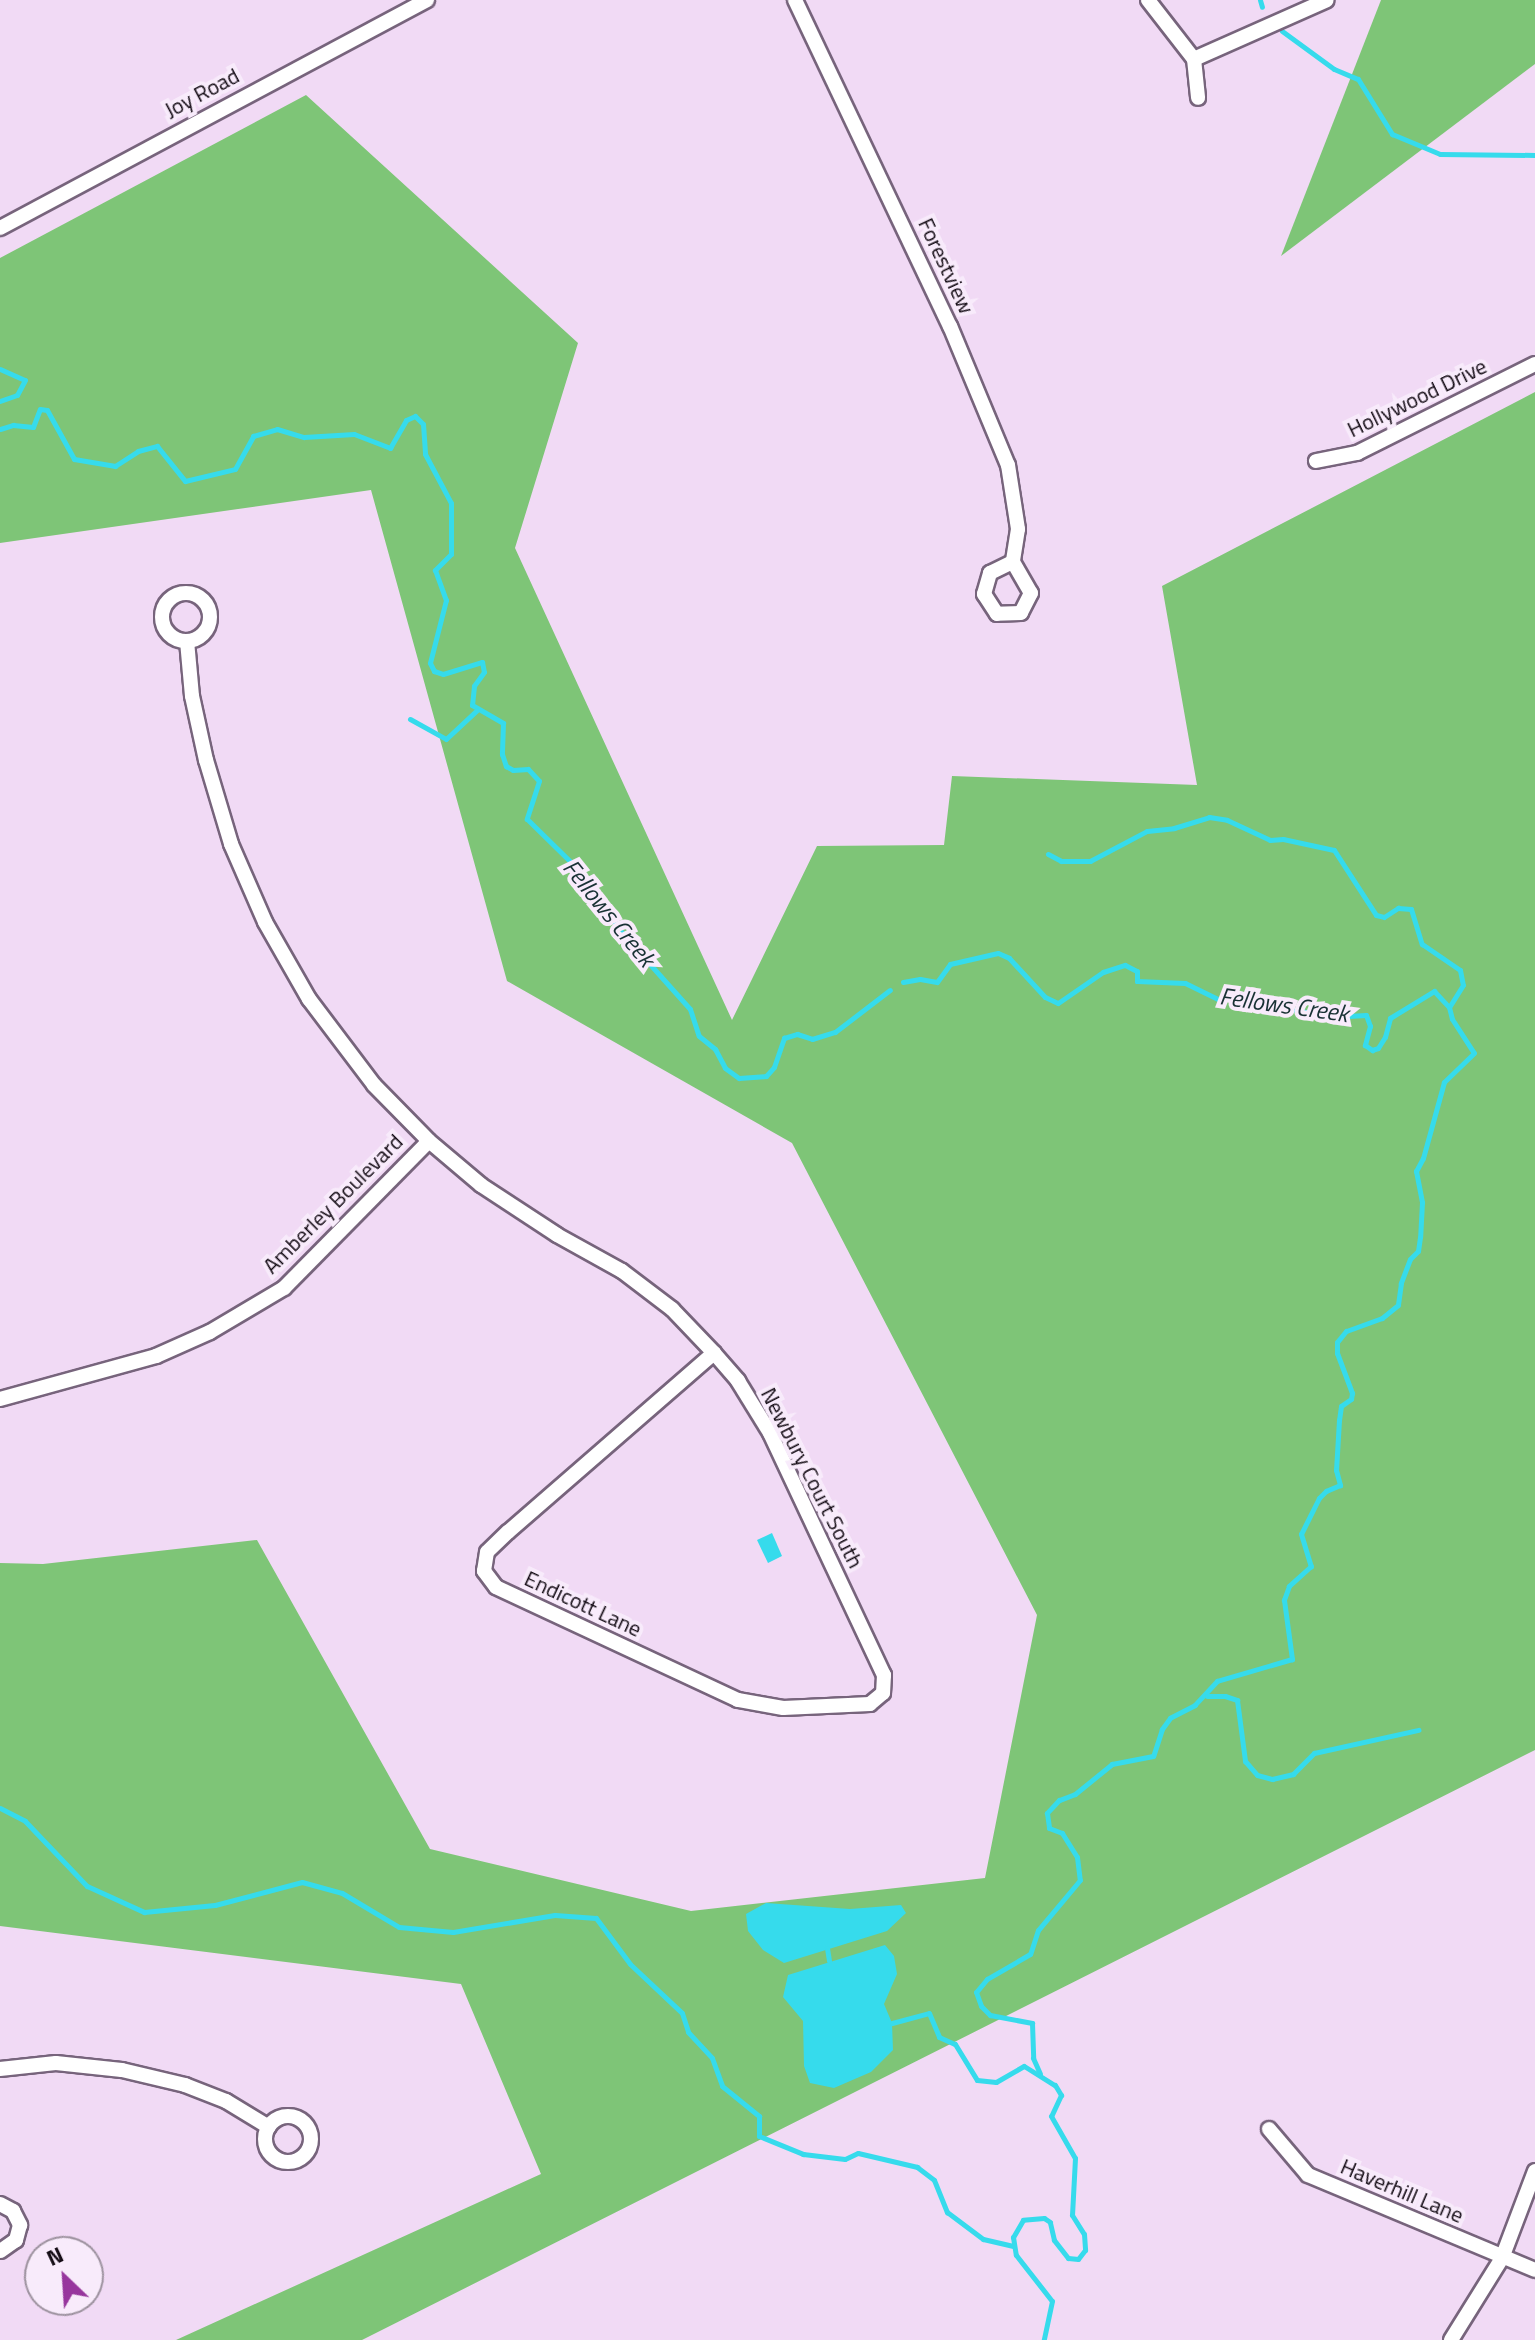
<!DOCTYPE html>
<html>
<head>
<meta charset="utf-8">
<style>
  body { margin:0 }
  #map { position:relative; width:1535px; height:2340px; overflow:hidden; background:#f1daf5; font-family:"Titillium Web",sans-serif }
  div>[style] { position:absolute }
  [style*='--x'] { left:calc(var(--x)*1px); top:calc(var(--y)*1px); width:calc(var(--w)*1px); rotate:calc(var(--a)*1deg) }
  .forest>* { inset:0; background:#7ec577 }
  .water>* { inset:0; background:#36dbec }
  .stream>* { height:5px; margin:-2.5px; padding:0 2.5px; transform-origin:2.5px; border-radius:2.5px; background:#36dbec }
  .roads { filter:drop-shadow(2px 0 #77647c) drop-shadow(-2px 0 #77647c) drop-shadow(0 2px #77647c) drop-shadow(0 -2px #77647c) }
  .minor>* { height:14px; margin:-7px; padding:0 7px; transform-origin:7px; border-radius:7px; background:#fff }
  .minor>.ring { margin:-7px; padding:0; box-sizing:content-box; background:none; border:14px solid #fff; border-radius:50% }
  span { translate:-50% -50%; white-space:nowrap; text-align:center; line-height:1.15; -webkit-text-stroke:8px #f8ebfb; paint-order:stroke }
  .street-label { font-size:22px; color:#140c15 }
  .water-label { font-size:24px; color:#183134; font-style:italic }
  .north { position:absolute; left:24px; top:2236px; width:80px; height:80px; box-sizing:border-box; background:#f8ebfb; border:2px solid #9d929f; border-radius:50%; rotate:335deg; font-size:22px; font-weight:700; line-height:32px; text-align:center; color:#140c15 }
  .north::after { content:''; display:block; margin:auto; width:28px; height:36px; background:#97369d; clip-path:polygon(50% 0,100% 100%,50% 72%,0 100%) }
</style>
</head>
<body>
<div id="map">
  <div class="forest">
    <div style="clip-path:polygon(1381px 0,1535px 0,1535px 64px,1281px 256px)"></div>
    <div style="clip-path:polygon(306px 95px,578px 343px,515px 548px,732px 1020px,817px 846px,944px 845px,952px 776px,1197px 785px,1162px 586px,1535px 392px,1535px 1750px,362px 2340px,176px 2340px,541px 2174px,461px 1984px,0 1926px,0 1563px,43px 1564px,257px 1540px,430px 1849px,691px 1911px,985px 1878px,1037px 1615px,792px 1143px,507px 981px,371px 490px,0 543px,0 258px)"></div>
  </div>
  <div class="water">
    <div style="clip-path:polygon(772px 1533px,782px 1556px,768px 1563px,757px 1540px)"></div>
    <div style="clip-path:polygon(766px 1903px,850px 1909px,901px 1905px,906px 1913px,887px 1931px,784px 1963px,763px 1950px,748px 1931px,746px 1914px)"></div>
    <div style="clip-path:polygon(885px 1945px,894px 1956px,897px 1974px,884px 2004px,892px 2023px,893px 2050px,871px 2072px,834px 2088px,810px 2083px,804px 2066px,803px 2021px,783px 1997px,788px 1975px)"></div>
  </div>
  <div class="stream">
    <div style="--x:1260;--y:0;--w:7;--a:74"></div>
    <div style="--x:1282;--y:31;--w:64;--a:36.2"></div>
    <div style="--x:1334;--y:69;--w:26;--a:23"></div>
    <div style="--x:1358;--y:79;--w:65;--a:58.3"></div>
    <div style="--x:1392;--y:134;--w:52;--a:22.6"></div>
    <div style="--x:1440;--y:154;--w:95;--a:0.6"></div>
    <div style="--x:0;--y:369;--w:27;--a:24"></div>
    <div style="--x:25;--y:380;--w:17;--a:118"></div>
    <div style="--x:17;--y:395;--w:18;--a:161"></div>
    <div style="--x:0;--y:429;--w:14;--a:-17"></div>
    <div style="--x:13;--y:425;--w:20;--a:6"></div>
    <div style="--x:33;--y:427;--w:19;--a:-69"></div>
    <div style="--x:40;--y:409;--w:7;--a:8"></div>
    <div style="--x:47;--y:410;--w:56;--a:61.1"></div>
    <div style="--x:74;--y:459;--w:42;--a:9.7"></div>
    <div style="--x:115;--y:466;--w:27;--a:-33"></div>
    <div style="--x:138;--y:451;--w:20;--a:-15"></div>
    <div style="--x:157;--y:446;--w:45;--a:51.3"></div>
    <div style="--x:185;--y:481;--w:51;--a:-13.5"></div>
    <div style="--x:235;--y:469;--w:38;--a:-61"></div>
    <div style="--x:253;--y:436;--w:25;--a:-16"></div>
    <div style="--x:277;--y:429;--w:28;--a:17"></div>
    <div style="--x:304;--y:437;--w:50;--a:-3.4"></div>
    <div style="--x:354;--y:434;--w:39;--a:21"></div>
    <div style="--x:390;--y:448;--w:32;--a:-60"></div>
    <div style="--x:406;--y:420;--w:10;--a:-24"></div>
    <div style="--x:415;--y:416;--w:11;--a:45"></div>
    <div style="--x:423;--y:424;--w:30;--a:86"></div>
    <div style="--x:425;--y:454;--w:55;--a:62"></div>
    <div style="--x:451;--y:503;--w:51;--a:90"></div>
    <div style="--x:451;--y:554;--w:23;--a:135"></div>
    <div style="--x:435;--y:570;--w:32;--a:70"></div>
    <div style="--x:446;--y:600;--w:65;--a:104.3"></div>
    <div style="--x:430;--y:663;--w:9;--a:63"></div>
    <div style="--x:434;--y:671;--w:9;--a:18"></div>
    <div style="--x:443;--y:674;--w:41;--a:-17.1"></div>
    <div style="--x:482;--y:662;--w:10;--a:79"></div>
    <div style="--x:484;--y:672;--w:17;--a:126"></div>
    <div style="--x:474;--y:686;--w:19;--a:96"></div>
    <div style="--x:472;--y:705;--w:36;--a:30"></div>
    <div style="--x:503;--y:723;--w:31;--a:92"></div>
    <div style="--x:502;--y:754;--w:13;--a:72"></div>
    <div style="--x:506;--y:766;--w:8;--a:30"></div>
    <div style="--x:513;--y:770;--w:15;--a:-4"></div>
    <div style="--x:528;--y:769;--w:16;--a:47"></div>
    <div style="--x:539;--y:781;--w:40;--a:108"></div>
    <div style="--x:527;--y:819;--w:77;--a:44.5"></div>
    <div style="--x:582;--y:873;--w:72;--a:56.3"></div>
    <div style="--x:622;--y:933;--w:102;--a:48.2"></div>
    <div style="--x:690;--y:1009;--w:28;--a:72"></div>
    <div style="--x:699;--y:1036;--w:21;--a:39"></div>
    <div style="--x:715;--y:1049;--w:21;--a:62"></div>
    <div style="--x:725;--y:1068;--w:17;--a:36"></div>
    <div style="--x:739;--y:1078;--w:27;--a:-4"></div>
    <div style="--x:766;--y:1076;--w:12;--a:-48"></div>
    <div style="--x:774;--y:1067;--w:31;--a:-71"></div>
    <div style="--x:784;--y:1038;--w:14;--a:-17"></div>
    <div style="--x:797;--y:1034;--w:16;--a:18"></div>
    <div style="--x:812;--y:1039;--w:24;--a:-17"></div>
    <div style="--x:835;--y:1032;--w:69;--a:-37.4"></div>
    <div style="--x:410;--y:719;--w:41;--a:29.1"></div>
    <div style="--x:446;--y:739;--w:42;--a:-43.1"></div>
    <div style="--x:1048;--y:854;--w:15;--a:28"></div>
    <div style="--x:1061;--y:861;--w:29;--a:0"></div>
    <div style="--x:1090;--y:861;--w:64;--a:-27.8"></div>
    <div style="--x:1147;--y:831;--w:27;--a:-6"></div>
    <div style="--x:1174;--y:828;--w:37;--a:-17"></div>
    <div style="--x:1209;--y:817;--w:18;--a:9"></div>
    <div style="--x:1227;--y:820;--w:47;--a:24.9"></div>
    <div style="--x:1270;--y:840;--w:13;--a:-4"></div>
    <div style="--x:1283;--y:839;--w:52;--a:12.2"></div>
    <div style="--x:1334;--y:850;--w:77;--a:57.1"></div>
    <div style="--x:1376;--y:915;--w:8;--a:14"></div>
    <div style="--x:1384;--y:917;--w:17;--a:-33"></div>
    <div style="--x:1398;--y:908;--w:13;--a:4"></div>
    <div style="--x:1411;--y:909;--w:37;--a:73"></div>
    <div style="--x:1422;--y:944;--w:46;--a:34.4"></div>
    <div style="--x:1460;--y:970;--w:15;--a:79"></div>
    <div style="--x:1463;--y:985;--w:26;--a:122"></div>
    <div style="--x:903;--y:982;--w:17;--a:-10"></div>
    <div style="--x:920;--y:979;--w:17;--a:10"></div>
    <div style="--x:937;--y:982;--w:22;--a:-54"></div>
    <div style="--x:950;--y:964;--w:49;--a:-12.9"></div>
    <div style="--x:998;--y:953;--w:12;--a:24"></div>
    <div style="--x:1009;--y:958;--w:53;--a:47.3"></div>
    <div style="--x:1045;--y:997;--w:14;--a:25"></div>
    <div style="--x:1058;--y:1003;--w:55;--a:-34.6"></div>
    <div style="--x:1103;--y:972;--w:23;--a:-18"></div>
    <div style="--x:1125;--y:965;--w:13;--a:27"></div>
    <div style="--x:1137;--y:971;--w:10;--a:90"></div>
    <div style="--x:1137;--y:981;--w:48;--a:2.4"></div>
    <div style="--x:1185;--y:983;--w:37;--a:26"></div>
    <div style="--x:1218;--y:999;--w:23;--a:-2"></div>
    <div style="--x:1241;--y:998;--w:91;--a:12.1"></div>
    <div style="--x:1330;--y:1017;--w:36;--a:-3"></div>
    <div style="--x:1366;--y:1015;--w:12;--a:70"></div>
    <div style="--x:1370;--y:1026;--w:20;--a:105"></div>
    <div style="--x:1365;--y:1045;--w:9;--a:36"></div>
    <div style="--x:1372;--y:1050;--w:6;--a:-18"></div>
    <div style="--x:1378;--y:1048;--w:13;--a:-58"></div>
    <div style="--x:1385;--y:1037;--w:20;--a:-75"></div>
    <div style="--x:1390;--y:1018;--w:52;--a:-31.5"></div>
    <div style="--x:1434;--y:991;--w:22;--a:47"></div>
    <div style="--x:1449;--y:1007;--w:12;--a:76"></div>
    <div style="--x:1452;--y:1019;--w:40;--a:57.1"></div>
    <div style="--x:1474;--y:1053;--w:42;--a:136"></div>
    <div style="--x:1444;--y:1082;--w:79;--a:105.4"></div>
    <div style="--x:1423;--y:1158;--w:15;--a:118"></div>
    <div style="--x:1416;--y:1171;--w:32;--a:79"></div>
    <div style="--x:1422;--y:1202;--w:35;--a:93"></div>
    <div style="--x:1420;--y:1237;--w:14;--a:98"></div>
    <div style="--x:1418;--y:1251;--w:11;--a:135"></div>
    <div style="--x:1410;--y:1259;--w:26;--a:111"></div>
    <div style="--x:1401;--y:1283;--w:22;--a:98"></div>
    <div style="--x:1398;--y:1305;--w:21;--a:141"></div>
    <div style="--x:1382;--y:1318;--w:38;--a:160"></div>
    <div style="--x:1346;--y:1331;--w:14;--a:129"></div>
    <div style="--x:1337;--y:1342;--w:11;--a:90"></div>
    <div style="--x:1337;--y:1353;--w:43;--a:69.4"></div>
    <div style="--x:1352;--y:1393;--w:6;--a:99"></div>
    <div style="--x:1351;--y:1399;--w:12;--a:145"></div>
    <div style="--x:1341;--y:1406;--w:14;--a:98"></div>
    <div style="--x:1339;--y:1420;--w:50;--a:93.4"></div>
    <div style="--x:1336;--y:1470;--w:16;--a:75"></div>
    <div style="--x:1340;--y:1485;--w:15;--a:157"></div>
    <div style="--x:1326;--y:1491;--w:10;--a:135"></div>
    <div style="--x:1319;--y:1498;--w:40;--a:116.6"></div>
    <div style="--x:1301;--y:1534;--w:34;--a:73"></div>
    <div style="--x:1311;--y:1566;--w:30;--a:138"></div>
    <div style="--x:1289;--y:1586;--w:15;--a:110"></div>
    <div style="--x:1284;--y:1600;--w:60;--a:82.3"></div>
    <div style="--x:1292;--y:1659;--w:78;--a:163.7"></div>
    <div style="--x:1217;--y:1681;--w:33;--a:133"></div>
    <div style="--x:1195;--y:1705;--w:28;--a:153"></div>
    <div style="--x:1170;--y:1718;--w:14;--a:126"></div>
    <div style="--x:1162;--y:1729;--w:28;--a:108"></div>
    <div style="--x:1153;--y:1756;--w:42;--a:169"></div>
    <div style="--x:1112;--y:1764;--w:48;--a:141"></div>
    <div style="--x:1075;--y:1794;--w:17;--a:159"></div>
    <div style="--x:1059;--y:1800;--w:18;--a:133"></div>
    <div style="--x:1047;--y:1813;--w:15;--a:82"></div>
    <div style="--x:1049;--y:1828;--w:14;--a:21"></div>
    <div style="--x:1062;--y:1833;--w:28;--a:58"></div>
    <div style="--x:1077;--y:1857;--w:23;--a:83"></div>
    <div style="--x:1080;--y:1880;--w:65;--a:130"></div>
    <div style="--x:1038;--y:1930;--w:25;--a:108"></div>
    <div style="--x:1030;--y:1954;--w:50;--a:149.8"></div>
    <div style="--x:987;--y:1979;--w:17;--a:130"></div>
    <div style="--x:976;--y:1992;--w:15;--a:70"></div>
    <div style="--x:981;--y:2006;--w:13;--a:45"></div>
    <div style="--x:990;--y:2015;--w:43;--a:10.8"></div>
    <div style="--x:1032;--y:2023;--w:35;--a:88"></div>
    <div style="--x:1033;--y:2058;--w:17;--a:66"></div>
    <div style="--x:1207;--y:1696;--w:18;--a:0"></div>
    <div style="--x:1225;--y:1696;--w:13;--a:18"></div>
    <div style="--x:1237;--y:1700;--w:62;--a:82.5"></div>
    <div style="--x:1245;--y:1761;--w:18;--a:49"></div>
    <div style="--x:1257;--y:1775;--w:16;--a:15"></div>
    <div style="--x:1272;--y:1779;--w:22;--a:-13"></div>
    <div style="--x:1293;--y:1774;--w:30;--a:-45"></div>
    <div style="--x:1314;--y:1753;--w:107;--a:-12.5"></div>
    <div style="--x:0;--y:1808;--w:28;--a:27"></div>
    <div style="--x:25;--y:1821;--w:90;--a:46.4"></div>
    <div style="--x:87;--y:1886;--w:63;--a:24.5"></div>
    <div style="--x:144;--y:1912;--w:71;--a:-5.6"></div>
    <div style="--x:215;--y:1905;--w:90;--a:-14.8"></div>
    <div style="--x:302;--y:1882;--w:41;--a:15.4"></div>
    <div style="--x:342;--y:1893;--w:66;--a:30.8"></div>
    <div style="--x:399;--y:1927;--w:54;--a:5.3"></div>
    <div style="--x:453;--y:1932;--w:103;--a:-9.5"></div>
    <div style="--x:555;--y:1915;--w:41;--a:4.2"></div>
    <div style="--x:596;--y:1918;--w:57;--a:53.5"></div>
    <div style="--x:630;--y:1964;--w:71;--a:43.3"></div>
    <div style="--x:682;--y:2013;--w:20;--a:72"></div>
    <div style="--x:688;--y:2032;--w:35;--a:47"></div>
    <div style="--x:712;--y:2058;--w:30;--a:70"></div>
    <div style="--x:722;--y:2086;--w:48;--a:39"></div>
    <div style="--x:759;--y:2116;--w:20;--a:90"></div>
    <div style="--x:759;--y:2136;--w:48;--a:22.2"></div>
    <div style="--x:803;--y:2154;--w:42;--a:6.8"></div>
    <div style="--x:845;--y:2159;--w:14;--a:-25"></div>
    <div style="--x:858;--y:2153;--w:61;--a:13.3"></div>
    <div style="--x:917;--y:2167;--w:21;--a:37"></div>
    <div style="--x:934;--y:2180;--w:35;--a:68"></div>
    <div style="--x:947;--y:2212;--w:45;--a:36.9"></div>
    <div style="--x:983;--y:2239;--w:31;--a:13"></div>
    <div style="--x:827;--y:1948;--w:13;--a:81"></div>
    <div style="--x:892;--y:2023;--w:38;--a:-15"></div>
    <div style="--x:929;--y:2013;--w:26;--a:67"></div>
    <div style="--x:939;--y:2037;--w:17;--a:24"></div>
    <div style="--x:955;--y:2044;--w:42;--a:58.6"></div>
    <div style="--x:977;--y:2080;--w:19;--a:6"></div>
    <div style="--x:996;--y:2082;--w:32;--a:-30"></div>
    <div style="--x:1024;--y:2066;--w:36;--a:32"></div>
    <div style="--x:1055;--y:2085;--w:12;--a:59"></div>
    <div style="--x:1061;--y:2095;--w:23;--a:115"></div>
    <div style="--x:1051;--y:2116;--w:48;--a:60.3"></div>
    <div style="--x:1075;--y:2158;--w:57;--a:93"></div>
    <div style="--x:1072;--y:2215;--w:22;--a:58"></div>
    <div style="--x:1084;--y:2234;--w:16;--a:86"></div>
    <div style="--x:1085;--y:2250;--w:11;--a:128"></div>
    <div style="--x:1078;--y:2259;--w:10;--a:-174"></div>
    <div style="--x:1068;--y:2258;--w:23;--a:-128"></div>
    <div style="--x:1054;--y:2240;--w:18;--a:-103"></div>
    <div style="--x:1050;--y:2222;--w:7;--a:-146"></div>
    <div style="--x:1044;--y:2218;--w:21;--a:175"></div>
    <div style="--x:1023;--y:2220;--w:20;--a:120"></div>
    <div style="--x:1013;--y:2237;--w:18;--a:81"></div>
    <div style="--x:1016;--y:2255;--w:58;--a:52"></div>
    <div style="--x:1052;--y:2301;--w:40;--a:102"></div>
  </div>
  <div class="roads">
    <div class="minor">
      <div style="--x:795;--y:0;--w:361;--a:64.6"></div>
      <div style="--x:950;--y:326;--w:151;--a:67.4"></div>
      <div style="--x:1008;--y:465;--w:65;--a:81.1"></div>
      <div style="--x:1018;--y:529;--w:33;--a:99"></div>
      <div style="--x:1013;--y:562;--w:36;--a:60"></div>
      <div style="--x:1031;--y:593;--w:22;--a:117"></div>
      <div style="--x:1021;--y:613;--w:24;--a:178"></div>
      <div style="--x:997;--y:614;--w:24;--a:-123"></div>
      <div style="--x:984;--y:594;--w:22;--a:-74"></div>
      <div style="--x:990;--y:573;--w:25;--a:-26"></div>
      <div style="--x:1148;--y:0;--w:75;--a:52.1"></div>
      <div style="--x:1194;--y:59;--w:145;--a:-23.9"></div>
      <div style="--x:1194;--y:59;--w:39;--a:84"></div>
      <div style="--x:0;--y:228;--w:484;--a:-28.1"></div>
      <div style="--x:1316;--y:461;--w:42;--a:-11"></div>
      <div style="--x:1357;--y:453;--w:199;--a:-26.6"></div>
      <div class="ring" style="left:162px;top:593px;width:34px;height:34px"></div>
      <div style="--x:187;--y:641;--w:55;--a:84.8"></div>
      <div style="--x:192;--y:696;--w:66;--a:77.7"></div>
      <div style="--x:206;--y:760;--w:88;--a:73.4"></div>
      <div style="--x:231;--y:844;--w:85;--a:66.4"></div>
      <div style="--x:265;--y:922;--w:89;--a:60.3"></div>
      <div style="--x:309;--y:999;--w:108;--a:52.9"></div>
      <div style="--x:374;--y:1085;--w:78;--a:45.5"></div>
      <div style="--x:429;--y:1141;--w:68;--a:40.2"></div>
      <div style="--x:481;--y:1185;--w:91;--a:33.3"></div>
      <div style="--x:557;--y:1235;--w:74;--a:29"></div>
      <div style="--x:622;--y:1271;--w:63;--a:37.2"></div>
      <div style="--x:672;--y:1309;--w:61;--a:46.3"></div>
      <div style="--x:714;--y:1353;--w:37;--a:49"></div>
      <div style="--x:738;--y:1381;--w:61;--a:58.4"></div>
      <div style="--x:770;--y:1433;--w:268;--a:64.8"></div>
      <div style="--x:884;--y:1675;--w:18;--a:93"></div>
      <div style="--x:883;--y:1693;--w:17;--a:140"></div>
      <div style="--x:870;--y:1704;--w:87;--a:177.4"></div>
      <div style="--x:783;--y:1708;--w:46;--a:-169.9"></div>
      <div style="--x:738;--y:1700;--w:267;--a:-155"></div>
      <div style="--x:496;--y:1587;--w:20;--a:-127"></div>
      <div style="--x:484;--y:1571;--w:19;--a:-81"></div>
      <div style="--x:487;--y:1552;--w:29;--a:-44"></div>
      <div style="--x:508;--y:1532;--w:273;--a:-41"></div>
      <div style="--x:0;--y:1399;--w:162;--a:-15.4"></div>
      <div style="--x:156;--y:1356;--w:59;--a:-24"></div>
      <div style="--x:210;--y:1332;--w:86;--a:-30.7"></div>
      <div style="--x:284;--y:1288;--w:206;--a:-45.4"></div>
      <div style="--x:0;--y:2069;--w:56;--a:-6.1"></div>
      <div style="--x:56;--y:2063;--w:66;--a:6.1"></div>
      <div style="--x:122;--y:2070;--w:65;--a:13.4"></div>
      <div style="--x:185;--y:2085;--w:44;--a:21.3"></div>
      <div style="--x:226;--y:2101;--w:50;--a:31.2"></div>
      <div class="ring" style="left:265px;top:2116px;width:32px;height:32px"></div>
      <div style="--x:1269;--y:2129;--w:60;--a:49.7"></div>
      <div style="--x:1308;--y:2175;--w:246;--a:22.7"></div>
      <div style="--x:0;--y:2204;--w:15;--a:28"></div>
      <div style="--x:13;--y:2211;--w:16;--a:63"></div>
      <div style="--x:20;--y:2225;--w:16;--a:105"></div>
      <div style="--x:16;--y:2240;--w:19;--a:145"></div>
      <div style="--x:1451;--y:2340;--w:97;--a:-58.1"></div>
      <div style="--x:1502;--y:2258;--w:93;--a:-69.2"></div>
    </div>
  </div>
  <div class="street-label">
    <span style="left:202px;top:93px;rotate:-28deg">Joy Road</span>
    <span style="left:946px;top:266px;rotate:65deg">Forestview</span>
    <span style="left:1417px;top:398px;rotate:-26deg">Hollywood Drive</span>
    <span style="left:333px;top:1204px;rotate:-45deg">Amberley Boulevard</span>
    <span style="left:812px;top:1478px;rotate:63deg">Newbury Court South</span>
    <span style="left:583px;top:1604px;rotate:25deg">Endicott Lane</span>
    <span style="left:1402px;top:2191px;rotate:23deg">Haverhill Lane</span>
  </div>
  <div class="water-label">
    <span style="left:609px;top:913px;rotate:51deg">Fellows Creek</span>
    <span style="left:1284px;top:1005px;rotate:8deg">Fellows Creek</span>
  </div>
  <div class="north">N</div>
</div>
</body>
</html>
